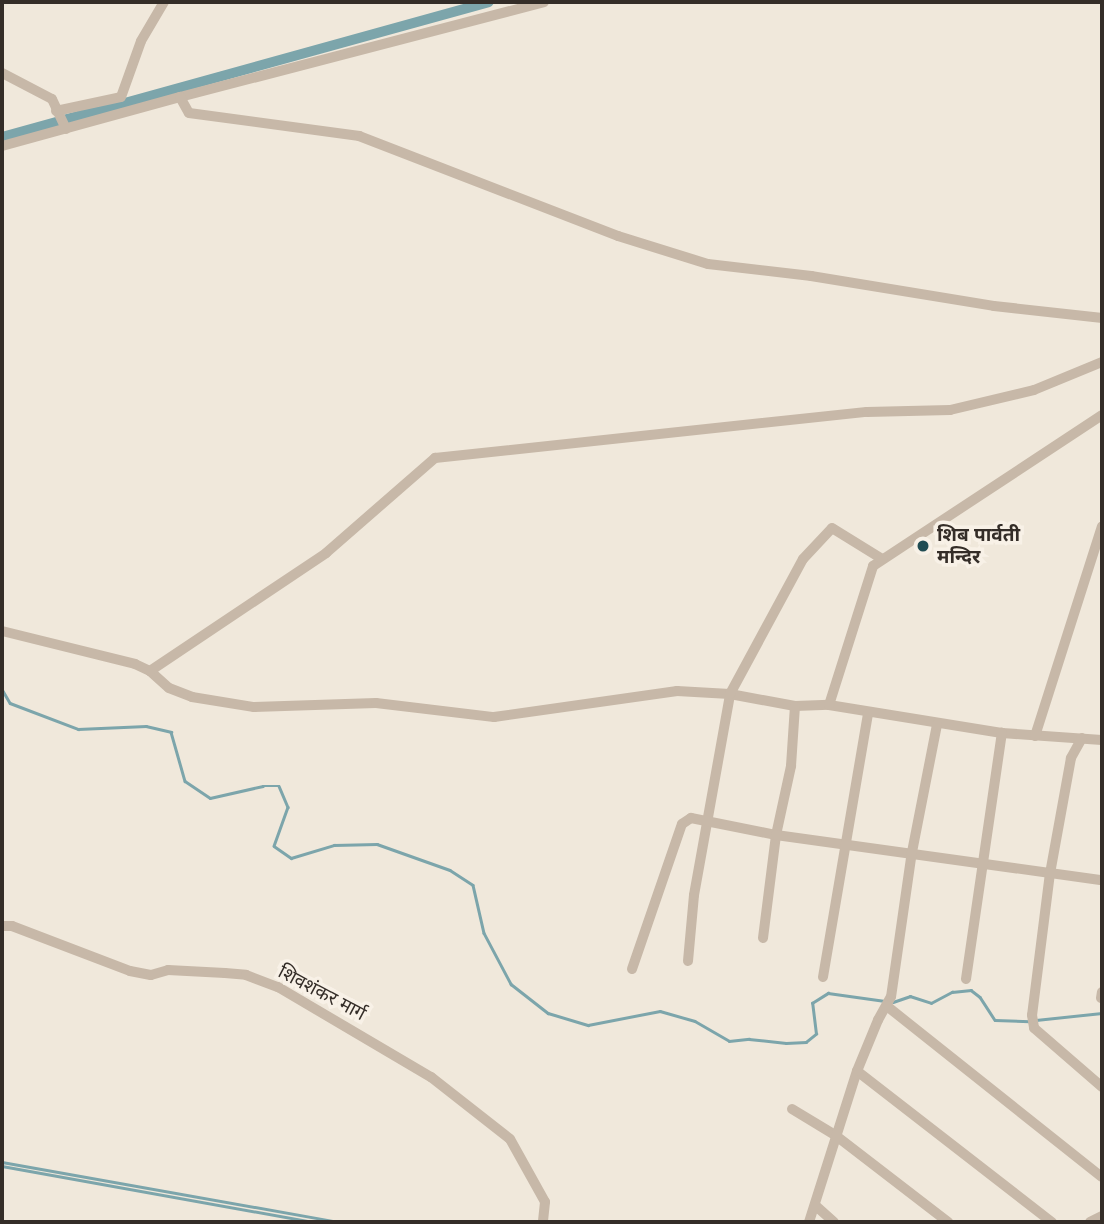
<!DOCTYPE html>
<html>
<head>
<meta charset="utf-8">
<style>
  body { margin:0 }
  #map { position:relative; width:1104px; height:1224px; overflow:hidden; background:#f0e8db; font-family:Helvetica,"Noto Sans Devanagari",sans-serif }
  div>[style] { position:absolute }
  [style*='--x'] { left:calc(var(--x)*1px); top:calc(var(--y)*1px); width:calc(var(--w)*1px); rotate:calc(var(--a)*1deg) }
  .stream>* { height:2.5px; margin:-1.25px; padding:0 1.25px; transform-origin:1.25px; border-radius:1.25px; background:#7ca5ab }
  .canal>* { height:10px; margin:-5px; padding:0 5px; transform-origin:5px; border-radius:5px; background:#7ca5ab }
  .minor>* { height:10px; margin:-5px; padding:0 5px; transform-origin:5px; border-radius:5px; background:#c7b8a8 }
  .dots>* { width:19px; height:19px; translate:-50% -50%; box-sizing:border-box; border:4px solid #f8f1e7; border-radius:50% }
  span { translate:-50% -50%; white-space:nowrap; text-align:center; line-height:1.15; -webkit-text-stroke:7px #f8f1e7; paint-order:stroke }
  .poi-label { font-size:19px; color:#342d28; font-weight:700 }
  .left { translate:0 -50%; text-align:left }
  .street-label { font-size:19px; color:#342d28 }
  .frame { position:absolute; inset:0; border:4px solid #342d28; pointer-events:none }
</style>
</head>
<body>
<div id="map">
  <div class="stream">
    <div style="--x:2;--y:689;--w:16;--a:60"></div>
    <div style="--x:10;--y:703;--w:73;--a:20.9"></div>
    <div style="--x:78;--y:729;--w:68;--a:-2.5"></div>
    <div style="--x:146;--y:726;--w:26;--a:13"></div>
    <div style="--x:171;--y:732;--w:51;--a:74.1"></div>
    <div style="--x:185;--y:781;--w:30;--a:34"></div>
    <div style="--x:210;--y:798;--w:54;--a:-12.8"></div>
    <div style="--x:263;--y:786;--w:16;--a:0"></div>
    <div style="--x:279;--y:786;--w:23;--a:67"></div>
    <div style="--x:288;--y:807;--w:41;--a:109.7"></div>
    <div style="--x:274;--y:846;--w:21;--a:35"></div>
    <div style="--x:291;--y:858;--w:45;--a:-16.8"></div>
    <div style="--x:334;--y:845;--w:43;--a:-1.3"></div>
    <div style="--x:377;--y:844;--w:77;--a:19.6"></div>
    <div style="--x:450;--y:870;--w:27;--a:33"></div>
    <div style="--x:473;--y:885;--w:49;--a:77.1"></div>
    <div style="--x:484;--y:933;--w:58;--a:62.1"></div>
    <div style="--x:511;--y:984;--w:47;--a:38.1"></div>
    <div style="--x:548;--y:1013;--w:42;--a:16.7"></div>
    <div style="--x:588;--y:1025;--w:73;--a:-11"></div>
    <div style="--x:660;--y:1011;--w:36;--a:16"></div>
    <div style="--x:695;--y:1021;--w:39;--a:30"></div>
    <div style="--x:729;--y:1041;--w:20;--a:-6"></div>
    <div style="--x:749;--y:1039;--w:37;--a:6"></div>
    <div style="--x:786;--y:1043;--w:20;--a:-3"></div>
    <div style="--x:806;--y:1042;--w:13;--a:-39"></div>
    <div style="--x:816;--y:1034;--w:31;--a:-97"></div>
    <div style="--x:812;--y:1003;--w:19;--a:-32"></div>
    <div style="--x:828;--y:993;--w:59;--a:7.9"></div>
    <div style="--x:893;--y:1002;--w:18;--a:-19"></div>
    <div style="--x:910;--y:996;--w:22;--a:18"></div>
    <div style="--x:931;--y:1003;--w:24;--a:-28"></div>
    <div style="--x:952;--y:992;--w:19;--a:-6"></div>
    <div style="--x:971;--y:990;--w:11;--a:38"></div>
    <div style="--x:980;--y:997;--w:27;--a:57"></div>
    <div style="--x:995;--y:1020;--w:34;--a:2"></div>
    <div style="--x:1036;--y:1020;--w:66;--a:-6.1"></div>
    <div style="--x:2;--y:1162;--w:341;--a:10.1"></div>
    <div style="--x:2;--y:1166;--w:317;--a:10.2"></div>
  </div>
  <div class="canal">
    <div style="--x:2;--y:137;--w:505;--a:-15.49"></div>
  </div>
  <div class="minor">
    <div style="--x:2;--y:73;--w:56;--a:27.5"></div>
    <div style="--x:52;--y:99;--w:33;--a:65"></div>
    <div style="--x:180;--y:97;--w:376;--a:-14.6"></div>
    <div style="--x:56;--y:111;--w:66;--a:-12.2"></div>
    <div style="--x:121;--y:97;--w:59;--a:-70.3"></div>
    <div style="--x:141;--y:41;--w:45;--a:-59.5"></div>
    <div style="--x:2;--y:146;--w:185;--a:-15.4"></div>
    <div style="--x:180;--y:97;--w:18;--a:61"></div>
    <div style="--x:189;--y:113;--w:172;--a:7.7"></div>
    <div style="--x:359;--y:136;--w:278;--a:21.1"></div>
    <div style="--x:618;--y:236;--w:94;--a:17.3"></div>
    <div style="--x:708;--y:264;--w:104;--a:6.6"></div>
    <div style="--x:811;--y:276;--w:185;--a:9.3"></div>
    <div style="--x:994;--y:306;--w:109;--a:6.3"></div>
    <div style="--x:2;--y:631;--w:137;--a:13.9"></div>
    <div style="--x:135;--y:664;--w:17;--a:25"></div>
    <div style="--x:150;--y:671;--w:25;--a:42"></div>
    <div style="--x:169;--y:688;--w:25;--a:21"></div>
    <div style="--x:192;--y:697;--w:63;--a:9.2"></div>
    <div style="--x:254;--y:707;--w:122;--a:-1.9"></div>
    <div style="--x:376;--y:703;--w:119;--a:6.8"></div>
    <div style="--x:494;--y:717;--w:185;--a:-8.1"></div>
    <div style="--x:677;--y:691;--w:53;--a:3.2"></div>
    <div style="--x:730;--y:694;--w:66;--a:10.5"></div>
    <div style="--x:795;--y:706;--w:34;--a:-2"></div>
    <div style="--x:829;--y:705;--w:175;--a:9.2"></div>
    <div style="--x:1002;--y:733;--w:100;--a:4"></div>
    <div style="--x:150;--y:671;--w:212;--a:-33.8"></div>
    <div style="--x:326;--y:553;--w:145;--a:-41.1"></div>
    <div style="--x:435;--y:458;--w:434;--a:-6.1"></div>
    <div style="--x:867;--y:412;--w:83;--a:-1.4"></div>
    <div style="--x:950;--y:410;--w:86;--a:-13.4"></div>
    <div style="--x:1034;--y:390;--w:74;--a:-22.4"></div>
    <div style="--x:829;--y:705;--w:146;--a:-72.4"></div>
    <div style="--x:873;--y:566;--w:274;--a:-33.4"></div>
    <div style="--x:1035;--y:736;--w:220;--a:-72.3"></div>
    <div style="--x:1082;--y:738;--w:23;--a:119"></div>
    <div style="--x:1071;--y:758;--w:117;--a:100.3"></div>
    <div style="--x:1050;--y:873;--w:143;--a:97.2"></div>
    <div style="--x:1032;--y:1015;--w:13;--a:81"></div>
    <div style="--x:1034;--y:1028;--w:90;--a:40.9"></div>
    <div style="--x:2;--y:926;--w:10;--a:0"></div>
    <div style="--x:12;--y:926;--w:126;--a:20.9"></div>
    <div style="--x:130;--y:971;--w:21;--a:11"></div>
    <div style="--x:151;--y:975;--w:18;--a:-16"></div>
    <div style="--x:168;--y:970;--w:57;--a:3"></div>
    <div style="--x:225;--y:973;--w:21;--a:5"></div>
    <div style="--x:246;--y:975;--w:34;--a:21"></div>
    <div style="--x:278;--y:987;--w:178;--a:30.5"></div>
    <div style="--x:431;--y:1077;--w:100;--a:38.1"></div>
    <div style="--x:510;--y:1139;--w:72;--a:60.9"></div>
    <div style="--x:545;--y:1202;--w:20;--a:96"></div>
    <div style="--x:763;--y:938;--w:104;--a:-82.8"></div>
    <div style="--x:776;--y:835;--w:71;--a:-77.7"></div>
    <div style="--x:791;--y:766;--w:60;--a:-86.2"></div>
    <div style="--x:688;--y:961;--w:66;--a:-84.8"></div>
    <div style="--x:694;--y:895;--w:204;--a:-79.8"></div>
    <div style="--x:730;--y:694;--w:153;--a:-61.6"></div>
    <div style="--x:803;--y:559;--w:42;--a:-46.9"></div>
    <div style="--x:832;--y:528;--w:59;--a:31.8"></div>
    <div style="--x:632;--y:969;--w:153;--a:-71"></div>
    <div style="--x:682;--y:824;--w:11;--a:-34"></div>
    <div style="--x:691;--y:818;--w:87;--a:11.3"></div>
    <div style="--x:776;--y:835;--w:329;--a:7.9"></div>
    <div style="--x:823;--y:977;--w:267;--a:-80.3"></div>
    <div style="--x:966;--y:979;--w:249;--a:-81.7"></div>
    <div style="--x:1101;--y:998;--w:6;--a:-81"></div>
    <div style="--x:888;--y:1007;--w:273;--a:38.5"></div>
    <div style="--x:857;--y:1071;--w:247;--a:37.8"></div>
    <div style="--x:792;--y:1109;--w:50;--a:31.2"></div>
    <div style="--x:835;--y:1135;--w:143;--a:37.6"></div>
    <div style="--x:816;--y:1206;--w:24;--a:42"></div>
    <div style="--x:809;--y:1222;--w:158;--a:-72.4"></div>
    <div style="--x:857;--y:1071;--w:55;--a:-67.6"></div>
    <div style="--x:878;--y:1020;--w:26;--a:-61"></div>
    <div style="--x:891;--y:997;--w:147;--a:-81.8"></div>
    <div style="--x:912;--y:852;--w:130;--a:-78.9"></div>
    <div style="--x:1090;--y:1222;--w:13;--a:-27"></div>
  </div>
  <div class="dots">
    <div style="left:923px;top:546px;background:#204c53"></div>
  </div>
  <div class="poi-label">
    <span class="left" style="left:937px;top:546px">शिब पार्वती<br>मन्दिर</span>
  </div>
  <div class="street-label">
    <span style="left:322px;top:993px;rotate:28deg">शिवशंकर मार्ग</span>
  </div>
  <div class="frame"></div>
</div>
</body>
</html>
